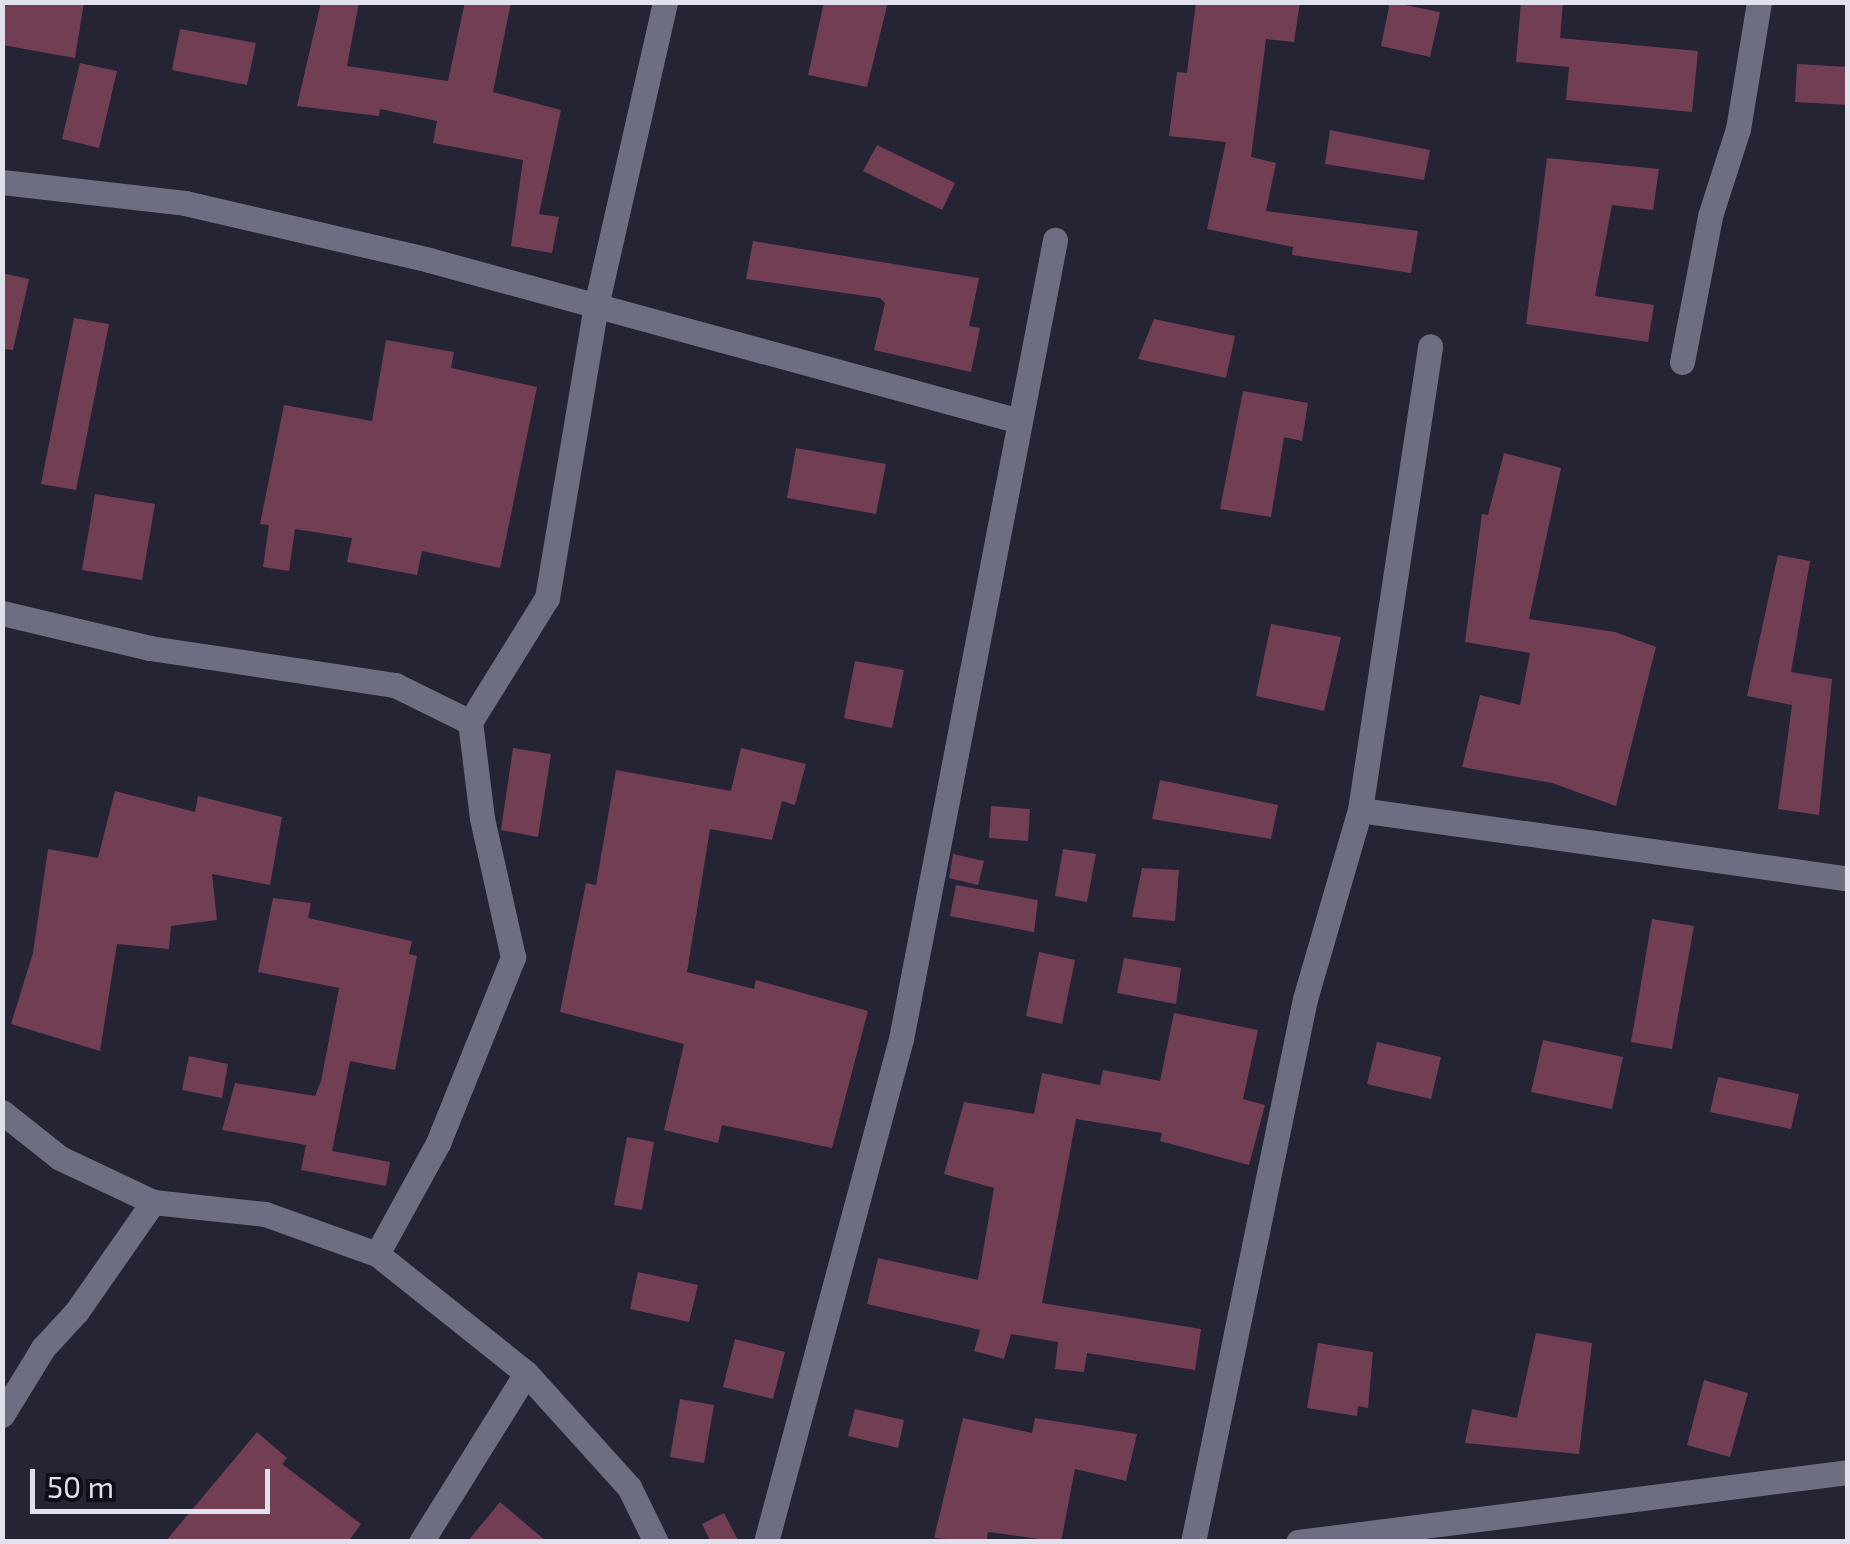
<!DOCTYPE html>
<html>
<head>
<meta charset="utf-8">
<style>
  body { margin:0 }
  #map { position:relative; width:1850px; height:1544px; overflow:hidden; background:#242435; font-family:"Exo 2",sans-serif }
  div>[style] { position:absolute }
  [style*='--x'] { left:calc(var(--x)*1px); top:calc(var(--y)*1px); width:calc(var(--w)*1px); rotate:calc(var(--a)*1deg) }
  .building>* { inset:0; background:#723e53 }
  .street>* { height:25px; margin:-12.5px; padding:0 12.5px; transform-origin:12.5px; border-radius:12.5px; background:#6e6e83 }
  span { translate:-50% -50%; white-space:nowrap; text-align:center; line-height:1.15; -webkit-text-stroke:9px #0e0e16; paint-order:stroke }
  .frame { position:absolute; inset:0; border:5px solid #e0e1ec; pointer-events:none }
  .scale { position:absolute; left:30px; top:1469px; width:240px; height:45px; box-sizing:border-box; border:5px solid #e0e1ec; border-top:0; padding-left:12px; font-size:30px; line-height:35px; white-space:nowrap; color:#e0e1ec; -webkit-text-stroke:8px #0e0e16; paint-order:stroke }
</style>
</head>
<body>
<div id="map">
  <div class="building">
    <div style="clip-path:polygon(2px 2px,84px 2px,75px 58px,2px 45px)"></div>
    <div style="clip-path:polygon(321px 2px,359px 2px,347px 66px,448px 81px,465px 2px,511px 2px,493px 92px,561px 110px,539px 214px,559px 217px,552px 253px,511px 246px,523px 160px,433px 143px,437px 121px,380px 109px,379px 116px,297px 106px)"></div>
    <div style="clip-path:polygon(824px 2px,888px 2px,867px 87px,808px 75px)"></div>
    <div style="clip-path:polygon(1196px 2px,1300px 2px,1294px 42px,1266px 39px,1251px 157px,1276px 163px,1266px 211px,1418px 231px,1411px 273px,1292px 255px,1293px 247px,1207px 229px,1226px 142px,1169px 136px,1177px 72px,1187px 73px)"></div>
    <div style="clip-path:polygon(1390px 2px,1440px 12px,1430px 57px,1381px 46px)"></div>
    <div style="clip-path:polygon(1521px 2px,1563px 2px,1560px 38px,1698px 51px,1692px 112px,1566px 100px,1569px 67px,1516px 62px)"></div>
    <div style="clip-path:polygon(180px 29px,256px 43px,247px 85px,172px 70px)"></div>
    <div style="clip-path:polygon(80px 63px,117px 71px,99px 148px,62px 139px)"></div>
    <div style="clip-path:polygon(1797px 64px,1848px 67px,1848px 105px,1795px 102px)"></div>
    <div style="clip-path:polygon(1330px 130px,1430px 150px,1424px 180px,1325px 164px)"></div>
    <div style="clip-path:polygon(877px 145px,955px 183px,942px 210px,863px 171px)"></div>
    <div style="clip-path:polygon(1547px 158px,1659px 169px,1653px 210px,1612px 205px,1595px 296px,1654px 305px,1648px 342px,1526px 324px)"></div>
    <div style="clip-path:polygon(753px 241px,979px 278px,969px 326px,980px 328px,971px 372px,874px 350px,885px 303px,880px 298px,746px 279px)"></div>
    <div style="clip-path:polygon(2px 273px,29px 279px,13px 350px,2px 349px)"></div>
    <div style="clip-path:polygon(74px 318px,109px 324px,76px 490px,41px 484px)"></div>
    <div style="clip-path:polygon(1154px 319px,1235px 336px,1226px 378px,1138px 359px)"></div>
    <div style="clip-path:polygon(386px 340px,454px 352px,451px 368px,537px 387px,500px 568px,422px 551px,417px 575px,347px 562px,352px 538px,295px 529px,289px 571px,263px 567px,269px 525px,260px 524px,284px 405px,372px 421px)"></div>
    <div style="clip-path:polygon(1243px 391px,1308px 403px,1302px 441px,1284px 437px,1271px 517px,1220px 509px)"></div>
    <div style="clip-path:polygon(796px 448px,886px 464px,876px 514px,787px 498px)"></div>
    <div style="clip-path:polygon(1504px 453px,1561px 468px,1529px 619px,1615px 632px,1656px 647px,1616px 806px,1552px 783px,1462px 767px,1480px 695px,1520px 705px,1530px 653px,1465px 642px,1482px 514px,1488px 515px)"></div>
    <div style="clip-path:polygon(95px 494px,155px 504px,142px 580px,82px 570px)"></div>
    <div style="clip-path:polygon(1778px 555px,1810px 561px,1791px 672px,1832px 679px,1819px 815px,1778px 809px,1792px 705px,1747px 696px)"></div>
    <div style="clip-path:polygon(1271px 624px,1341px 637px,1324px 711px,1256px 696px)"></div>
    <div style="clip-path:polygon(855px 661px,904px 670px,892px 728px,844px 718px)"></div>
    <div style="clip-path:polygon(513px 748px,551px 754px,538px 837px,501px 830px)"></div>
    <div style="clip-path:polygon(741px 748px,806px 764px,795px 805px,782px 801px,772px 840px,710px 829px,687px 972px,754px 989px,756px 980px,868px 1011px,832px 1148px,722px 1125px,718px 1143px,664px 1130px,684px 1044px,560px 1012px,586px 883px,596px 885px,616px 770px,731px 791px)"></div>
    <div style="clip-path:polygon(1160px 780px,1278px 805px,1271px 839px,1152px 819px)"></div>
    <div style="clip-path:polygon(115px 791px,195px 812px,198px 796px,282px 817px,270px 885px,212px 874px,217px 920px,171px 926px,169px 949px,117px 944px,100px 1051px,11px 1024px,33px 953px,48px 849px,98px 858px)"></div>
    <div style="clip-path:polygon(991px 806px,1030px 809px,1028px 841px,989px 838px)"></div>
    <div style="clip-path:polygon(1063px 849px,1096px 854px,1087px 902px,1055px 896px)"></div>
    <div style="clip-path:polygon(953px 854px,984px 861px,978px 885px,949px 878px)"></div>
    <div style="clip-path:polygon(1142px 868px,1179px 870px,1175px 921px,1132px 917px)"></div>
    <div style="clip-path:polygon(956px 885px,1038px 900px,1034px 932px,950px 916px)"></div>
    <div style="clip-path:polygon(273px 898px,311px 903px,308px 918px,412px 941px,409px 954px,417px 956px,395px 1070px,350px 1061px,332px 1151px,390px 1162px,386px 1186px,301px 1170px,306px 1145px,222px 1130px,235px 1083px,315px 1096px,321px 1081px,339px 988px,258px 972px)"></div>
    <div style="clip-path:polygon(1652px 919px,1694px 926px,1672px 1049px,1631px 1042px)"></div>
    <div style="clip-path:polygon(1039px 952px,1075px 960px,1062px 1024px,1026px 1016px)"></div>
    <div style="clip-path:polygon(1124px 958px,1181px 968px,1176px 1004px,1117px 993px)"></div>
    <div style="clip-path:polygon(1174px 1013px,1258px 1030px,1243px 1099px,1265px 1105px,1249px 1165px,1160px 1141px,1162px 1133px,1076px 1119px,1042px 1303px,1201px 1329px,1195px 1370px,1087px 1353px,1084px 1372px,1055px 1369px,1058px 1342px,1011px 1334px,1004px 1359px,974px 1351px,980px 1330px,867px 1304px,878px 1258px,978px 1280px,994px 1188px,944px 1174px,964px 1102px,1034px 1114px,1042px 1073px,1100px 1085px,1103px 1070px,1160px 1081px)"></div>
    <div style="clip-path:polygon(1543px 1040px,1623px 1057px,1612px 1109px,1531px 1092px)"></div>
    <div style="clip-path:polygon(1377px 1042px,1441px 1057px,1431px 1099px,1367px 1084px)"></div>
    <div style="clip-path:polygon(189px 1056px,228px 1064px,222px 1098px,182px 1090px)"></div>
    <div style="clip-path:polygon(1718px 1077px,1799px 1094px,1791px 1129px,1710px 1112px)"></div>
    <div style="clip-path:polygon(627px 1137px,654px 1142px,642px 1210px,614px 1205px)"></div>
    <div style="clip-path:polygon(638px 1272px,698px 1285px,689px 1322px,630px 1309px)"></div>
    <div style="clip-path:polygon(1536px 1333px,1592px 1343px,1579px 1454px,1465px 1443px,1472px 1409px,1517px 1418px)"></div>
    <div style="clip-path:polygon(735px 1339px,785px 1352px,773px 1399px,723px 1387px)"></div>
    <div style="clip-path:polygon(1318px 1343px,1373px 1352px,1368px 1408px,1358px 1406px,1357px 1416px,1307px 1408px)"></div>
    <div style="clip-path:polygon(1704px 1380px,1748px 1393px,1730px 1457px,1687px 1445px)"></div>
    <div style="clip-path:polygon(680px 1399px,714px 1405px,704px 1463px,670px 1457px)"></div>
    <div style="clip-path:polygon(855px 1409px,904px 1420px,898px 1448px,848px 1436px)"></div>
    <div style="clip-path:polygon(963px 1418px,1032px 1433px,1035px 1418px,1137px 1434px,1126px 1481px,1075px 1469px,1061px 1542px,988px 1532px,986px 1542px,934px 1538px)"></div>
    <div style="clip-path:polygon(257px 1432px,287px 1458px,282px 1464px,361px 1524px,348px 1542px,165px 1542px)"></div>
    <div style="clip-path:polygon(500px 1502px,547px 1542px,467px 1542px)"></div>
    <div style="clip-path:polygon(724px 1513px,739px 1542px,711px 1542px,702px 1524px)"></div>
  </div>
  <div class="street">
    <div style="--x:2;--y:182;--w:184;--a:6.5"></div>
    <div style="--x:185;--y:203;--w:251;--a:13.1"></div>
    <div style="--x:429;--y:260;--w:608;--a:15.25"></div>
    <div style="--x:1682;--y:362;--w:149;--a:-79.1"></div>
    <div style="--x:1710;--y:216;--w:91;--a:-72.2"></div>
    <div style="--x:1738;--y:129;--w:129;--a:-80.6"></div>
    <div style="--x:2;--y:613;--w:152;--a:13.3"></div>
    <div style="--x:150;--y:648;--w:248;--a:8.6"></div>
    <div style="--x:395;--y:685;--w:84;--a:26.3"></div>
    <div style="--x:1360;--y:810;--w:493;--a:8"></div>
    <div style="--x:2;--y:1112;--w:74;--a:38.4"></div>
    <div style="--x:60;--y:1158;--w:103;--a:25.3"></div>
    <div style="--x:153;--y:1202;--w:113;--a:6.1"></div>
    <div style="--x:265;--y:1214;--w:119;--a:19.7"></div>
    <div style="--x:377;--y:1254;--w:191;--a:38.6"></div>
    <div style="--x:526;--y:1373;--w:154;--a:47.9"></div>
    <div style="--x:629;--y:1487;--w:61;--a:63.9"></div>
    <div style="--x:377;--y:1254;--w:127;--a:-61.2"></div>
    <div style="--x:438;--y:1143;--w:201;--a:-68"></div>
    <div style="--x:513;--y:957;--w:142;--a:-102.6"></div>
    <div style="--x:482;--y:818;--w:97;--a:-97.1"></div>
    <div style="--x:470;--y:722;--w:146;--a:-58.2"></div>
    <div style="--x:547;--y:598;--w:296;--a:-80.5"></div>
    <div style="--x:596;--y:306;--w:312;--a:-77.2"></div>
    <div style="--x:2;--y:1415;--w:79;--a:-58.5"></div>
    <div style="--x:43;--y:1348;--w:50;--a:-47.4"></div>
    <div style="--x:77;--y:1311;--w:133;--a:-55.1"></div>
    <div style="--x:421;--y:1542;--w:199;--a:-58.1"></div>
    <div style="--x:766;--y:1542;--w:521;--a:-74.98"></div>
    <div style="--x:901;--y:1039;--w:814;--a:-79.09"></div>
    <div style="--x:1193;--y:1542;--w:554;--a:-78.35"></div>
    <div style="--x:1305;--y:999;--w:197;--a:-73.8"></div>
    <div style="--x:1360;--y:810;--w:469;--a:-81.4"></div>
    <div style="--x:1298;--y:1542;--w:554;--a:-7.25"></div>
  </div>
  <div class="frame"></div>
  <div class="scale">50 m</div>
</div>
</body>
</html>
